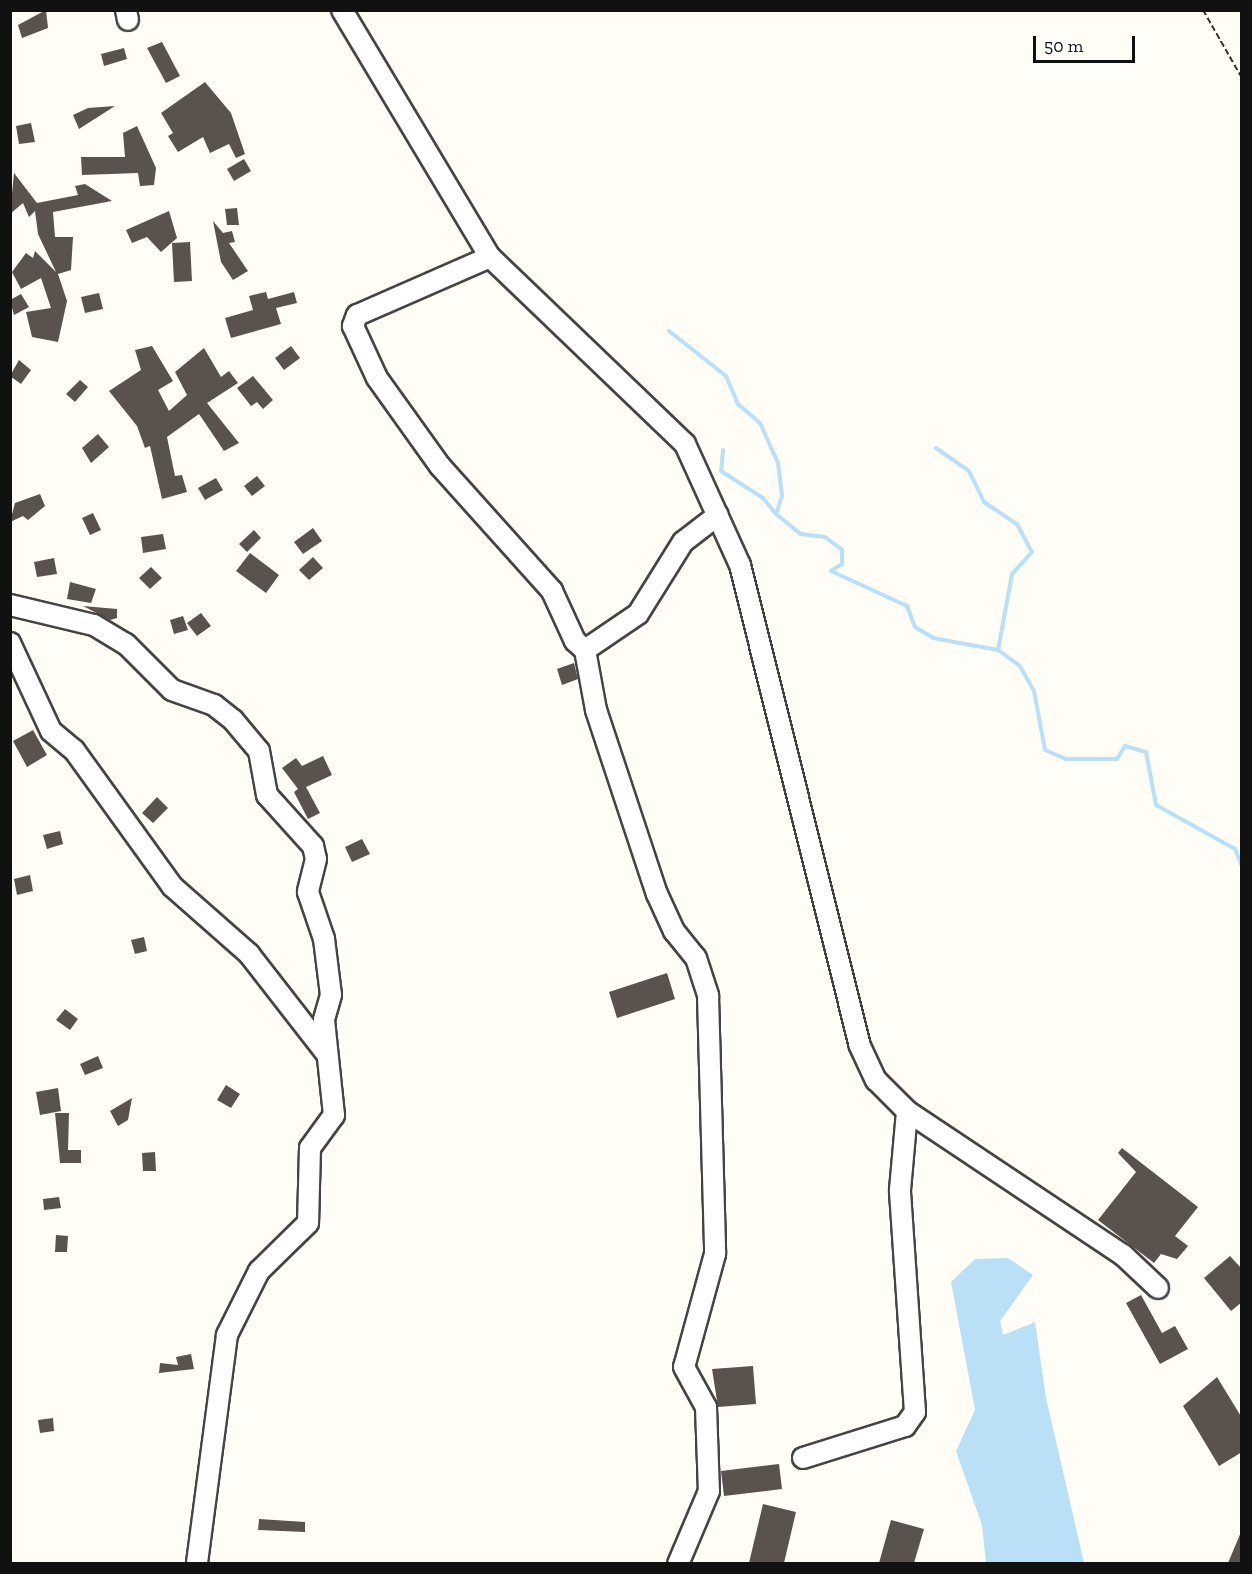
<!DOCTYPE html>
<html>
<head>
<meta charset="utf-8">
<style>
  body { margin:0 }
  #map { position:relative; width:1252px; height:1574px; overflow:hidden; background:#fffdf5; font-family:"Zilla Slab",serif }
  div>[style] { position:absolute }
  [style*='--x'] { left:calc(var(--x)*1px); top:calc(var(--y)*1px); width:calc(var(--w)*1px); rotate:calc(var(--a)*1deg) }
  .water>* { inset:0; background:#b9e0f7 }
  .stream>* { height:4px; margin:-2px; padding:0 2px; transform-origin:2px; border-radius:2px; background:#b9e0f7 }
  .building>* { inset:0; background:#5a524d }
  .path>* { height:2px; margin-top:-1px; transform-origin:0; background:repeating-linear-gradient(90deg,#333 0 6px,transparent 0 9px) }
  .roads { filter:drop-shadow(2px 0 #444) drop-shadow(-2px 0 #444) drop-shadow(0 2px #444) drop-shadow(0 -2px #444) }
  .minor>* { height:20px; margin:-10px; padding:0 10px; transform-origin:10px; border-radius:10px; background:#fff }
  span { translate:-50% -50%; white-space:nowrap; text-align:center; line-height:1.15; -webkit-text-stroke:6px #fff; paint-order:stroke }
  .frame { position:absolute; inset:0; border:12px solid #111; pointer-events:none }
  .scale { position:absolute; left:1033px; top:36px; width:102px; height:27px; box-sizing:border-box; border:3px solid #111; border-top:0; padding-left:8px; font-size:18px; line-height:21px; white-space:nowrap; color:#111; -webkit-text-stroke:4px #fff; paint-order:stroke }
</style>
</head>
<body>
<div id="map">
  <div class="water">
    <div style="clip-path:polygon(1008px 1258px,1033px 1275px,1000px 1321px,1003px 1335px,1035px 1322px,1046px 1398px,1084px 1563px,986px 1563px,982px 1525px,956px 1451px,975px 1410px,951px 1282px,975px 1259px)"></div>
  </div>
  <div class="stream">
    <div style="--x:669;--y:331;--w:73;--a:38.3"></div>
    <div style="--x:726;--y:376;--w:30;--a:67"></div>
    <div style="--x:738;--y:404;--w:29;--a:41"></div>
    <div style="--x:760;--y:423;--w:44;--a:65.8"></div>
    <div style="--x:778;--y:463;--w:33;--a:83"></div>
    <div style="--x:782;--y:496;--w:19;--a:108"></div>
    <div style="--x:776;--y:514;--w:32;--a:39"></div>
    <div style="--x:801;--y:534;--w:24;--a:7"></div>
    <div style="--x:825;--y:537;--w:21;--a:37"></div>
    <div style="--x:842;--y:550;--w:14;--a:90"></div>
    <div style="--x:842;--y:564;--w:13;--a:148"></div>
    <div style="--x:831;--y:571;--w:84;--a:24.7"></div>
    <div style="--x:907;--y:606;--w:22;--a:69"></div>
    <div style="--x:915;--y:627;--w:21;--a:31"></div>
    <div style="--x:933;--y:638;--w:66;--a:10.5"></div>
    <div style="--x:998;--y:650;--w:27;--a:36"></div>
    <div style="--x:1020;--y:666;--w:29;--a:61"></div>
    <div style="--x:1034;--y:691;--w:60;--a:79.4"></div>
    <div style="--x:1045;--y:750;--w:23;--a:23"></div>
    <div style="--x:1066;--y:759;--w:51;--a:0"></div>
    <div style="--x:1117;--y:759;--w:15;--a:-58"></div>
    <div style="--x:1125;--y:746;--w:22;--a:16"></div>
    <div style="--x:1146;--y:752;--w:54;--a:79.3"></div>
    <div style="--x:1156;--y:805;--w:90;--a:29.1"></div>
    <div style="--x:1235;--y:849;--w:18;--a:68"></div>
    <div style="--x:936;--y:448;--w:40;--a:34.9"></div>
    <div style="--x:969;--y:471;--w:34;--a:64"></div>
    <div style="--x:984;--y:502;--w:40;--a:34"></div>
    <div style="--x:1017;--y:524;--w:32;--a:62"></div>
    <div style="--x:1032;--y:552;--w:30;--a:132"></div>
    <div style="--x:1012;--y:574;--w:77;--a:100.4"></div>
    <div style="--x:723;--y:450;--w:21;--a:95"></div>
    <div style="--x:721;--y:471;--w:50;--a:32.7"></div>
    <div style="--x:763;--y:498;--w:21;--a:51"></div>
  </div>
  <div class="building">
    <div style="clip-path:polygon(46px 10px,48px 28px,22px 38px,18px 25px)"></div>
    <div style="clip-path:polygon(162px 42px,180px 76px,166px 83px,147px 48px)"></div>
    <div style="clip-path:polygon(124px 48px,127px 59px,104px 66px,101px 54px)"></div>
    <div style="clip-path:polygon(205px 82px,231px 113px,245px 154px,236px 158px,229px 144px,210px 153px,203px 137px,178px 152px,168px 136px,173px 133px,161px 113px)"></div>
    <div style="clip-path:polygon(115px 106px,79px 129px,73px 115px,88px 108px)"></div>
    <div style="clip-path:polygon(31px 123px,35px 142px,19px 144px,16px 126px)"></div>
    <div style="clip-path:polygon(137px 126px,156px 168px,154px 185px,140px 186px,138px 173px,82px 175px,81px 157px,125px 157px,123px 133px)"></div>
    <div style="clip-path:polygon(244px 159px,251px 171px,234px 181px,227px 169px)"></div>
    <div style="clip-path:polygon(14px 173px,37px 203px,78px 195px,75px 186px,85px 184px,112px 201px,53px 212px,55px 237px,73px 237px,71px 270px,58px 274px,67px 301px,58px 342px,32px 337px,26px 312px,51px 308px,41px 278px,21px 289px,12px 272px,26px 253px,33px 258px,35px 251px,56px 272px,38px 234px,35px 211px,29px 217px,23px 203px,10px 214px)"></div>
    <div style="clip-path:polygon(237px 208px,239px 225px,227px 225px,225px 209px)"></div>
    <div style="clip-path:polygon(169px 211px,177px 238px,161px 252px,147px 237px,132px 243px,126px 230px)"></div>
    <div style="clip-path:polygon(213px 221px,223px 233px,232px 231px,235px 242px,229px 243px,248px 271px,233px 280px,221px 262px)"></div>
    <div style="clip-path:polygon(190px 242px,192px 281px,174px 282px,172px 243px)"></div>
    <div style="clip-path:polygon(266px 292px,268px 299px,294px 292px,297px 303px,276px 308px,281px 324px,231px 338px,225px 318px,253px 310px,249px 296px)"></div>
    <div style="clip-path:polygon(99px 293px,103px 309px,85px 313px,81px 297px)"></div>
    <div style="clip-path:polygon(21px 294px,29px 307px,14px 315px,10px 300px)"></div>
    <div style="clip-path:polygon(152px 346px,173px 381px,158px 390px,169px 411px,187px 395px,175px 372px,204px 348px,221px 377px,229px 371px,238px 383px,207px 403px,239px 443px,224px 451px,199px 414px,167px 437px,175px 476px,182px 475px,187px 492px,162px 499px,150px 446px,145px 448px,137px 426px,109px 391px,141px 370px,135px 350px)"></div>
    <div style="clip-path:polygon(291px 346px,300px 358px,284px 370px,275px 358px)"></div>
    <div style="clip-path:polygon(19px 360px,31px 370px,21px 384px,10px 376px)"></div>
    <div style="clip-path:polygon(253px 376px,273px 400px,263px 409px,257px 402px,251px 406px,237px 388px)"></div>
    <div style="clip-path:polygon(80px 380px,88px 387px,75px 402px,66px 394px)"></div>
    <div style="clip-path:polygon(98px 434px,109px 447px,91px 463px,82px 448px)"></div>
    <div style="clip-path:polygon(257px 476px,265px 486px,252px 496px,244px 486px)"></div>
    <div style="clip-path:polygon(216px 478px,223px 490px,205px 500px,198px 488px)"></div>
    <div style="clip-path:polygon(40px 494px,45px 506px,28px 520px,23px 516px,10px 522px,15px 503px)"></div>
    <div style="clip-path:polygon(93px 513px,101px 530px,90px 535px,82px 518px)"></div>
    <div style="clip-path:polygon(313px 528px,322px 541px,303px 554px,294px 542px)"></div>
    <div style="clip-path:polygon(254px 530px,261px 538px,247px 552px,239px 544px)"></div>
    <div style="clip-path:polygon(163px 534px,166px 549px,143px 553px,141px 537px)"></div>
    <div style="clip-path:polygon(250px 553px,279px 575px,266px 593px,236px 571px)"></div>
    <div style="clip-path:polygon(313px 557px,323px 568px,309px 580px,299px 570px)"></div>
    <div style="clip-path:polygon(54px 558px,57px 574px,37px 577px,34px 562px)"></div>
    <div style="clip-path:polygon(151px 567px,162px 578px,150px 589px,139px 578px)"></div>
    <div style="clip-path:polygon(70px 582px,96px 589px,91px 603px,67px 599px)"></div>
    <div style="clip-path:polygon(83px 606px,117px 609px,117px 618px,110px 620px)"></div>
    <div style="clip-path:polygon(201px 613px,211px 626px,197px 636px,187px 623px)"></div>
    <div style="clip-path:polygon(183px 616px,188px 630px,174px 634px,170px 620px)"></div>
    <div style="clip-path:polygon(574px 663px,578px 679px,562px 685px,557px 669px)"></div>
    <div style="clip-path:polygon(33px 730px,47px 755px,27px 767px,13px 741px)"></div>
    <div style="clip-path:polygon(323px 756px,332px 775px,306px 787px,320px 813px,308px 819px,294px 792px,298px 789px,282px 768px,296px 758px,302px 766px)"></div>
    <div style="clip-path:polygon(157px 797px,168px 808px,153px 823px,142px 813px)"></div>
    <div style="clip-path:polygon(60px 831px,63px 844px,47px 849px,43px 835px)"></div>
    <div style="clip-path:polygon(362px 839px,370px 854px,352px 862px,345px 847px)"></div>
    <div style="clip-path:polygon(30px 875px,33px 891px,17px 895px,14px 879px)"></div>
    <div style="clip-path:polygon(144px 937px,147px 951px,135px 954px,131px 940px)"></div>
    <div style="clip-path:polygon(667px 973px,675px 999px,617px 1018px,609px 992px)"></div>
    <div style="clip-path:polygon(65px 1009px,78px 1019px,70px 1030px,56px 1020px)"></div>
    <div style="clip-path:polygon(98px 1056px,103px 1068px,85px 1075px,80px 1064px)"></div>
    <div style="clip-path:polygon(226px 1085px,240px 1094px,231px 1108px,217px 1100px)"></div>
    <div style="clip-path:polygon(58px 1088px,61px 1111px,40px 1115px,36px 1092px)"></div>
    <div style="clip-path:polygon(132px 1098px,128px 1120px,118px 1126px,110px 1111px)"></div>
    <div style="clip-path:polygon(55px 1113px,69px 1113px,68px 1150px,81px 1150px,81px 1163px,60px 1163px)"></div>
    <div style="clip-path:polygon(1122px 1148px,1198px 1207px,1175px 1236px,1188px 1246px,1177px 1259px,1161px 1254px,1154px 1263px,1098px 1220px,1136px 1172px,1118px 1153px)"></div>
    <div style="clip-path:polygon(155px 1152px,156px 1171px,143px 1171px,142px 1153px)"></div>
    <div style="clip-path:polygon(59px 1197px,61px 1208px,44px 1210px,43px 1199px)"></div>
    <div style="clip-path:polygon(56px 1235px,68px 1236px,67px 1252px,55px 1252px)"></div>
    <div style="clip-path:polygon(1230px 1256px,1242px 1269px,1242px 1302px,1231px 1311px,1204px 1278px)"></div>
    <div style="clip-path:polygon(1141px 1295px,1162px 1333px,1175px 1326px,1188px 1349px,1160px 1364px,1126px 1303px)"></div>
    <div style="clip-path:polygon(191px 1354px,194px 1369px,159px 1373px,160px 1363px,178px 1365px,176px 1357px)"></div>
    <div style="clip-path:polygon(753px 1366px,756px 1404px,718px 1407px,712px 1369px)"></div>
    <div style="clip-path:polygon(1217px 1377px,1242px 1418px,1242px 1452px,1219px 1466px,1183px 1406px)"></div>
    <div style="clip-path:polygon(53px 1418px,54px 1431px,40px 1433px,38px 1420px)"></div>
    <div style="clip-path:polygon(779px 1464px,782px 1489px,724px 1496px,721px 1471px)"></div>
    <div style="clip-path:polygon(763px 1504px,796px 1512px,784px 1563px,749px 1563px)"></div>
    <div style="clip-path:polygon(259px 1519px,305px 1522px,305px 1532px,258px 1530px)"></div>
    <div style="clip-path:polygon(891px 1520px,924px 1529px,914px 1563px,879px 1563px)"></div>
    <div style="clip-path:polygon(1241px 1532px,1242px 1563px,1228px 1563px)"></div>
  </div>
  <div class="path">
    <div style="--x:1203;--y:10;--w:78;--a:60.2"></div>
  </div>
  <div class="roads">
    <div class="minor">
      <div style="--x:126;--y:10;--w:10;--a:79"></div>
      <div style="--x:342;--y:10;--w:288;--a:59.1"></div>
      <div style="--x:490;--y:257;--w:270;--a:43.8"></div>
      <div style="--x:685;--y:444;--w:133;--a:65.6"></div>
      <div style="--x:740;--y:565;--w:494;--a:76"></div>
      <div style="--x:859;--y:1044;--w:40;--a:65"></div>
      <div style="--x:876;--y:1080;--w:44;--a:45"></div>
      <div style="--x:907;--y:1111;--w:260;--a:33.7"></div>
      <div style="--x:1123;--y:1255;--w:48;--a:43.3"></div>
      <div style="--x:490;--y:257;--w:145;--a:156.4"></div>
      <div style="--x:357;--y:315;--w:12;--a:110"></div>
      <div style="--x:353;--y:326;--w:57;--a:65.2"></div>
      <div style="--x:377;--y:378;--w:108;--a:54.4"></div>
      <div style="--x:440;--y:466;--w:168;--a:48.1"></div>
      <div style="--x:552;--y:591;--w:55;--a:65.3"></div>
      <div style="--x:575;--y:641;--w:13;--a:42"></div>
      <div style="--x:585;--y:650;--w:64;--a:-34.2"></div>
      <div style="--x:638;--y:614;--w:85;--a:-58"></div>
      <div style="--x:683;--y:542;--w:44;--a:-37.6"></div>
      <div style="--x:10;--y:605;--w:86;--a:13.4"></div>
      <div style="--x:94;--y:625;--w:37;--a:31"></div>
      <div style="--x:126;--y:644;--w:65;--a:45"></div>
      <div style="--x:172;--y:690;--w:45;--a:19.7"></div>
      <div style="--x:214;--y:705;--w:24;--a:38"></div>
      <div style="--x:233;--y:720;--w:40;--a:50"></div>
      <div style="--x:259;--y:751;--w:45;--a:79.7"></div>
      <div style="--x:267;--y:795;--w:69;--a:48"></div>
      <div style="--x:313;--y:846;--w:13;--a:77"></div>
      <div style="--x:316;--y:859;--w:34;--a:104"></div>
      <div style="--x:308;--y:892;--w:50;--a:71.2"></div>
      <div style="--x:324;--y:939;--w:56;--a:82.9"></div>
      <div style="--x:331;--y:995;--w:26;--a:106"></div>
      <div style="--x:324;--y:1020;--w:96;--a:84"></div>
      <div style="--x:334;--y:1115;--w:41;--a:126"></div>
      <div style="--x:310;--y:1148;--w:75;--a:91.5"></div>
      <div style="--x:308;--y:1223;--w:69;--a:135.6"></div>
      <div style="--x:259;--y:1271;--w:72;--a:116.6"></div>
      <div style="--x:227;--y:1335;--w:231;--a:97.5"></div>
      <div style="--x:10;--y:643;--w:97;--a:65"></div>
      <div style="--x:51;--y:731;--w:30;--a:40"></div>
      <div style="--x:74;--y:750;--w:168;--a:54.2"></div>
      <div style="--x:172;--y:886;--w:103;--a:41.4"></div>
      <div style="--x:249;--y:954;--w:125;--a:52.1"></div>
      <div style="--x:585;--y:650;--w:61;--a:79.6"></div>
      <div style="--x:596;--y:710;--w:194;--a:71.7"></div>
      <div style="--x:657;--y:894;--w:41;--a:65.3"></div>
      <div style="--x:674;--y:931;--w:35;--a:51"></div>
      <div style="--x:696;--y:958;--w:40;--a:72"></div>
      <div style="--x:708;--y:996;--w:258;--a:88.4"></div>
      <div style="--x:715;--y:1254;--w:117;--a:105.3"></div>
      <div style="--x:684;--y:1367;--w:46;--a:61.2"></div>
      <div style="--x:706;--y:1407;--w:84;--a:88"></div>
      <div style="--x:709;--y:1491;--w:79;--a:113"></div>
      <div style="--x:803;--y:1458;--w:107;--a:-17.4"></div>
      <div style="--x:905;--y:1426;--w:17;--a:-54"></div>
      <div style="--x:915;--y:1412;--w:223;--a:-93.9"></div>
      <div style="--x:900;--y:1190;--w:79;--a:-84.9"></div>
    </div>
  </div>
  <div class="frame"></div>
  <div class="scale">50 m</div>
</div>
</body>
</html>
